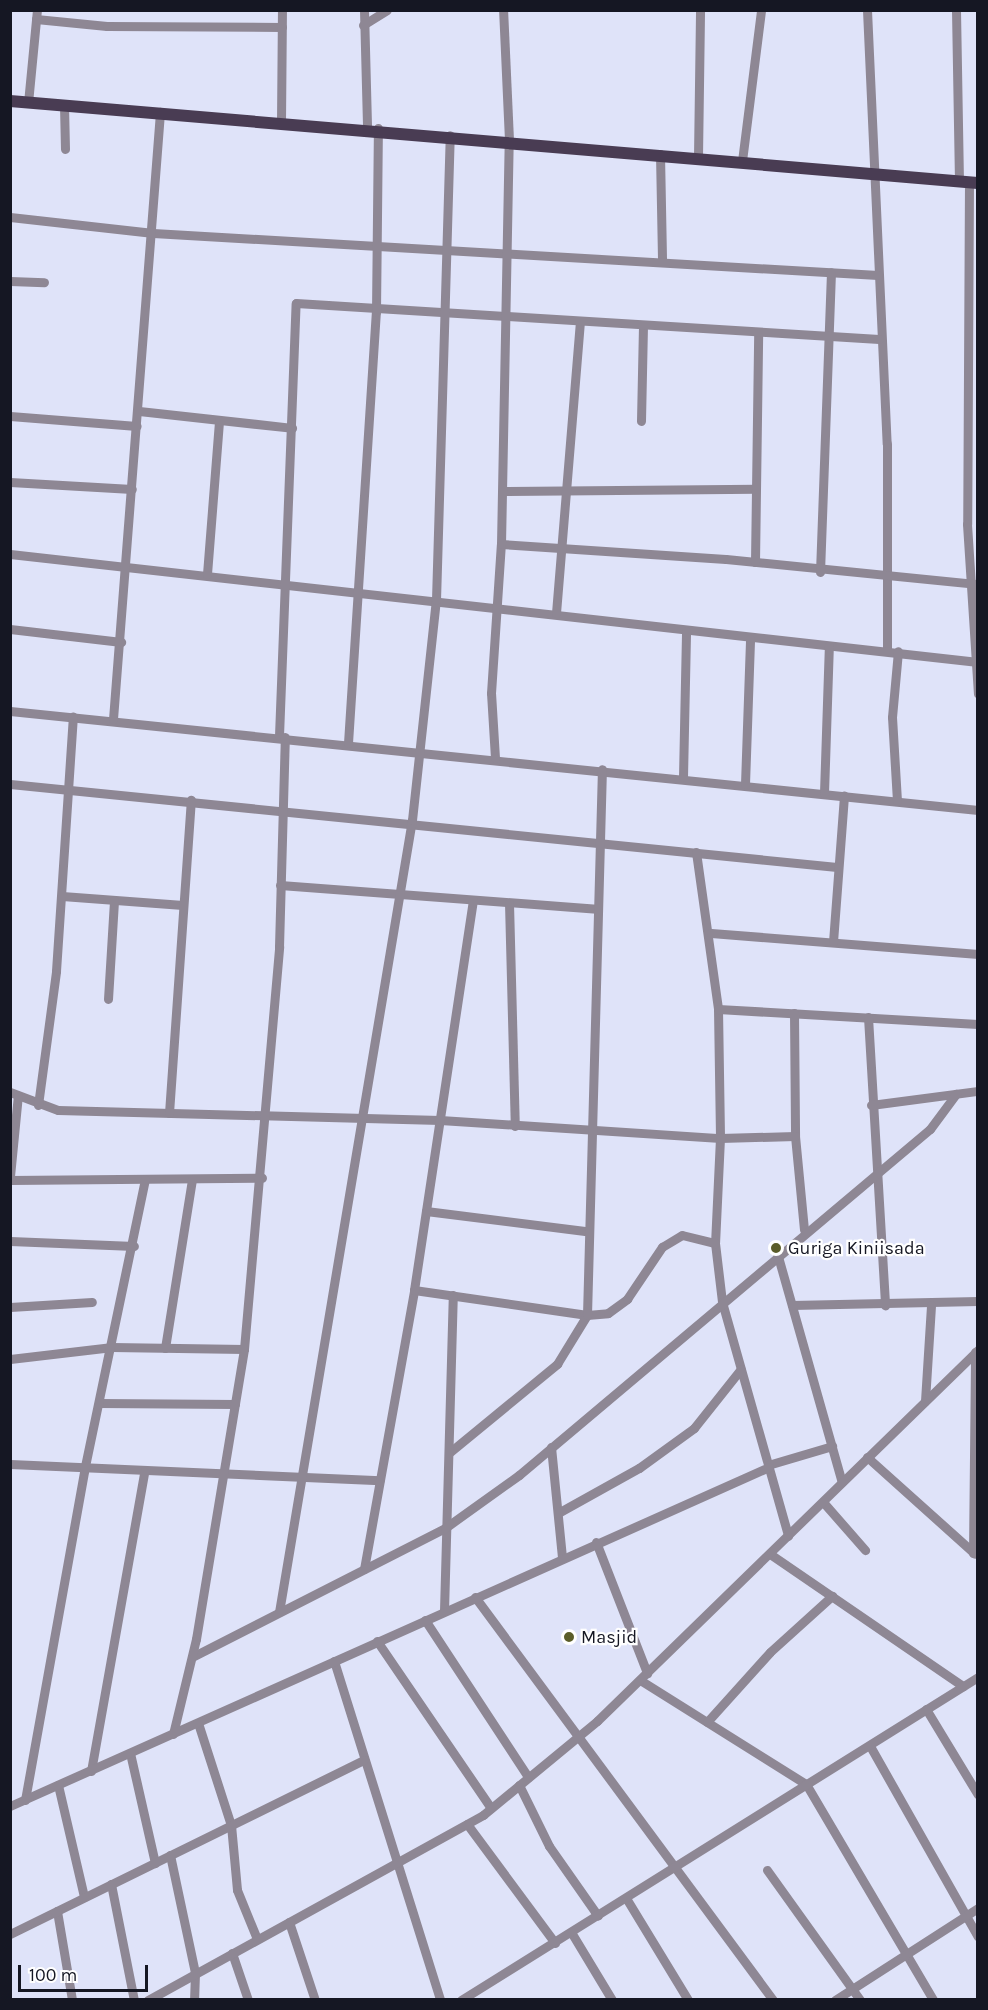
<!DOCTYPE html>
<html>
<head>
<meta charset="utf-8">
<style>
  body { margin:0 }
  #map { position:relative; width:988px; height:2010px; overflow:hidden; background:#dfe3f9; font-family:Karla,sans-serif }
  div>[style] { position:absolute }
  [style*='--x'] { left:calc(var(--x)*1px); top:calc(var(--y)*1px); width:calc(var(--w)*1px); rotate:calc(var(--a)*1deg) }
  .minor>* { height:9px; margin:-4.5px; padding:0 4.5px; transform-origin:4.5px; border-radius:4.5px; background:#8e8794 }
  .major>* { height:12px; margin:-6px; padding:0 6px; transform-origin:6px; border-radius:6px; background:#493c53 }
  .dots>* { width:16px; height:16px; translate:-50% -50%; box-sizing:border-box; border:3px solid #fff; border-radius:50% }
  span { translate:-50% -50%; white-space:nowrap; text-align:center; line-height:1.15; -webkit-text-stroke:4.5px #fff; paint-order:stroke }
  .poi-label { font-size:18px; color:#151723 }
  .left { translate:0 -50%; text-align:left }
  .frame { position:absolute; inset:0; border:12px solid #151723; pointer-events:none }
  .scale { position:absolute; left:18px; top:1965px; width:130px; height:27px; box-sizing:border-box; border:3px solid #151723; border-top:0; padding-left:8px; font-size:18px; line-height:21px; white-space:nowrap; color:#151723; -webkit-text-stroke:4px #fff; paint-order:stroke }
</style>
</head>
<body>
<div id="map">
  <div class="minor">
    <div style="--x:364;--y:10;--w:118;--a:88.5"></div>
    <div style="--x:867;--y:10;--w:434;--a:87.4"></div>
    <div style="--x:887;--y:444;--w:206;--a:90"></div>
    <div style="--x:956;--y:10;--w:171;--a:89"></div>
    <div style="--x:36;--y:19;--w:71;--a:5.6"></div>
    <div style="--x:107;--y:26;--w:175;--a:0.3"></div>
    <div style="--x:363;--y:25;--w:28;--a:-32"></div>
    <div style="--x:28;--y:103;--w:93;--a:-84.5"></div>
    <div style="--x:64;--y:105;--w:44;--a:88.7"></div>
    <div style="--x:281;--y:121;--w:111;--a:-89.5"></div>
    <div style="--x:660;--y:154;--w:107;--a:88.9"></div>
    <div style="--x:698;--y:157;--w:147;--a:-89.2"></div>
    <div style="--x:742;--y:161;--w:152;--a:-82.8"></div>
    <div style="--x:969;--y:182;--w:342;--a:90.3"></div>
    <div style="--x:967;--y:524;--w:170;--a:86.3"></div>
    <div style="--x:10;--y:217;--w:144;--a:6.4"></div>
    <div style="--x:153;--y:233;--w:726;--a:3.32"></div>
    <div style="--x:10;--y:281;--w:34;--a:2"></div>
    <div style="--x:139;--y:411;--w:154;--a:6.3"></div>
    <div style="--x:10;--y:416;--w:127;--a:4.5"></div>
    <div style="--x:641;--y:421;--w:92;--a:-88.8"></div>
    <div style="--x:10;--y:482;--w:122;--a:3.3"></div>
    <div style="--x:503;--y:491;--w:253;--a:-0.5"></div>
    <div style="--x:501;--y:544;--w:225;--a:3.8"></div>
    <div style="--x:726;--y:559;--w:253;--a:5.7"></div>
    <div style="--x:10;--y:554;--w:974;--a:6.37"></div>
    <div style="--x:755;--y:562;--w:228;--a:-89.2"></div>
    <div style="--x:820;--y:572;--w:300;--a:-87.9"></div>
    <div style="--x:207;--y:574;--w:154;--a:-85.5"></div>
    <div style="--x:556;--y:613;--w:290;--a:-85.3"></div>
    <div style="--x:10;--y:629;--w:112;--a:6.7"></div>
    <div style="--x:10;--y:711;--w:973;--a:5.84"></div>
    <div style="--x:113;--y:719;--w:609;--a:-85.57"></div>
    <div style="--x:279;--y:736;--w:433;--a:-87.8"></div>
    <div style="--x:296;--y:303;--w:584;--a:3.53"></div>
    <div style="--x:348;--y:743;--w:432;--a:-86.3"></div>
    <div style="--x:376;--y:312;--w:184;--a:-89.4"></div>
    <div style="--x:495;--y:758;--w:65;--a:-93.5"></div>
    <div style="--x:491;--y:693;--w:149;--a:-86.2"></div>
    <div style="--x:501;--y:544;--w:404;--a:-88.9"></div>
    <div style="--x:509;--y:140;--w:130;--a:-92.6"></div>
    <div style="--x:683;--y:777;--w:146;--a:-88.8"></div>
    <div style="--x:10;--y:784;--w:831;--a:5.73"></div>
    <div style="--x:745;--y:784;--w:145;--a:-88"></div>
    <div style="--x:824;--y:793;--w:147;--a:-88.1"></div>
    <div style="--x:897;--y:801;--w:84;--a:-93.4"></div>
    <div style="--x:892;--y:717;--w:66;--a:-84.8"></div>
    <div style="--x:696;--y:852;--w:159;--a:82"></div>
    <div style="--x:718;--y:1009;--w:129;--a:89.1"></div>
    <div style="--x:720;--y:1138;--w:105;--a:92.7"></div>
    <div style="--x:715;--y:1243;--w:59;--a:83.2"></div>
    <div style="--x:722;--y:1302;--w:243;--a:74.2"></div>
    <div style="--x:280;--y:885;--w:317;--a:4.3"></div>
    <div style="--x:62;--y:896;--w:121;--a:4.3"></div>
    <div style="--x:509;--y:903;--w:223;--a:88.5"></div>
    <div style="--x:711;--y:933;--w:268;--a:4.5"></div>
    <div style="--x:833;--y:942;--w:147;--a:-85.7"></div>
    <div style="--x:108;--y:999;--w:99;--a:-86.5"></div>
    <div style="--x:718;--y:1009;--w:260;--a:3.3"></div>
    <div style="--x:794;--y:1013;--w:123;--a:89.5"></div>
    <div style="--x:795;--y:1136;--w:94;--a:84.5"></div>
    <div style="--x:868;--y:1017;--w:289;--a:86.6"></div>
    <div style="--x:10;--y:1092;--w:51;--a:20.6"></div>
    <div style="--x:58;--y:1110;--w:382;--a:1.5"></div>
    <div style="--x:440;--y:1120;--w:281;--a:3.7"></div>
    <div style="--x:720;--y:1138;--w:75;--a:-1.5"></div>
    <div style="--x:38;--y:1105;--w:135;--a:-82.3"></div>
    <div style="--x:56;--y:971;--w:255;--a:-86.2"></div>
    <div style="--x:871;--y:1105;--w:108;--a:-7.5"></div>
    <div style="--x:169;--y:1113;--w:314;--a:-86"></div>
    <div style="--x:10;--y:1176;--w:81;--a:-84.4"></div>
    <div style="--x:10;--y:1180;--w:252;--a:-0.5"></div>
    <div style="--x:426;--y:1211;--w:160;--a:7.2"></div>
    <div style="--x:10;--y:1241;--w:124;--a:2.3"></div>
    <div style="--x:777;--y:1253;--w:238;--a:74.2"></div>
    <div style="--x:414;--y:1290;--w:175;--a:8.2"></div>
    <div style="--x:587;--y:1315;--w:21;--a:-5"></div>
    <div style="--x:608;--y:1313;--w:24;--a:-36"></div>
    <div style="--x:627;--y:1299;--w:63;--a:-56.1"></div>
    <div style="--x:662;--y:1247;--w:23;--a:-31"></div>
    <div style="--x:682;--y:1235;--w:34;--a:14"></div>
    <div style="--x:792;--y:1305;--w:186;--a:-1.2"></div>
    <div style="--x:10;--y:1307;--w:82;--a:-3.5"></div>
    <div style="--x:165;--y:1348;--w:171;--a:-80.9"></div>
    <div style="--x:10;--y:1359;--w:103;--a:-6.7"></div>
    <div style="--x:112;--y:1347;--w:132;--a:0.9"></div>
    <div style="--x:925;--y:1401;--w:96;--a:-86.4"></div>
    <div style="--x:99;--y:1403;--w:136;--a:0.4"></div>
    <div style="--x:551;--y:1447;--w:111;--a:84.3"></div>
    <div style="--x:450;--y:1452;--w:139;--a:-39.4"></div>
    <div style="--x:557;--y:1364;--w:57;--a:-58.5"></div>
    <div style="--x:587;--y:1315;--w:546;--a:-88.43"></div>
    <div style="--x:867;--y:1457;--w:145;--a:41.9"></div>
    <div style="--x:10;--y:1464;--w:370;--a:2.5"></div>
    <div style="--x:768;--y:1465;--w:67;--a:-16.5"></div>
    <div style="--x:823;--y:1502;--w:64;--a:48.8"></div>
    <div style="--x:558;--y:1513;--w:93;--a:-29.1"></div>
    <div style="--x:639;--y:1468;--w:68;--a:-36"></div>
    <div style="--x:694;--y:1428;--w:75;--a:-51.5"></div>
    <div style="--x:596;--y:1542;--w:141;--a:68.7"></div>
    <div style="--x:973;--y:1553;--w:201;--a:-89.4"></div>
    <div style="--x:770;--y:1554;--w:234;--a:34.4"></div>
    <div style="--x:364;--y:1569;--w:283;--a:-79.8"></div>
    <div style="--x:414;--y:1290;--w:394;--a:-81.4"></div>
    <div style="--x:475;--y:1597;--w:501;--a:53.52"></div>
    <div style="--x:444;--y:1611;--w:316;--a:-88.4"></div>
    <div style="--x:279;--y:1612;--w:803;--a:-80.47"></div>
    <div style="--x:412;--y:820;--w:221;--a:-83.8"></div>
    <div style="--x:436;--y:600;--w:465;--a:-88.3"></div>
    <div style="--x:425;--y:1620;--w:188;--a:56.7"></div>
    <div style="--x:377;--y:1641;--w:202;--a:55.7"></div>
    <div style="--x:192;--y:1657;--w:284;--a:-27"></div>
    <div style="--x:445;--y:1528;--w:91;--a:-35.6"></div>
    <div style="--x:519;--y:1475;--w:537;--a:-40.09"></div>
    <div style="--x:930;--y:1129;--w:44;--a:-53.4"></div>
    <div style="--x:334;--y:1661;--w:355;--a:72.6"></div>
    <div style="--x:640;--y:1680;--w:196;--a:32.1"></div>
    <div style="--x:806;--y:1784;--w:251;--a:59.5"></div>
    <div style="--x:926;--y:1709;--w:100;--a:58.8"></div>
    <div style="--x:707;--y:1722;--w:94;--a:-48"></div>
    <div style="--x:770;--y:1652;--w:84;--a:-42.1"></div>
    <div style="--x:198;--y:1723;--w:107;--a:72.1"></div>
    <div style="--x:231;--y:1825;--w:65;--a:84.7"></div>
    <div style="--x:237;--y:1890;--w:53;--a:67.8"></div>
    <div style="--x:173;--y:1734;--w:98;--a:-76.4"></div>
    <div style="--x:196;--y:1639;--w:294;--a:-80.6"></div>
    <div style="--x:244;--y:1349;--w:404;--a:-85"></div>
    <div style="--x:279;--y:947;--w:210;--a:-88.4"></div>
    <div style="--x:870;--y:1746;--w:219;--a:60.5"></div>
    <div style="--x:130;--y:1753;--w:113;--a:77.2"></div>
    <div style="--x:91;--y:1771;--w:304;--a:-79.9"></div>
    <div style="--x:58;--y:1785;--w:115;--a:76.9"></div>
    <div style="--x:519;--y:1785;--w:68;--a:63.8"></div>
    <div style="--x:549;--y:1846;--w:85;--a:55"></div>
    <div style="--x:25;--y:1800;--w:334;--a:-79.8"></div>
    <div style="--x:84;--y:1471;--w:298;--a:-78.2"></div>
    <div style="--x:10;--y:1806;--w:831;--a:-24.07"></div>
    <div style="--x:467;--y:1824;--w:148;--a:53.5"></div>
    <div style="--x:170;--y:1855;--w:121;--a:78"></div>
    <div style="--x:195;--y:1973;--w:27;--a:92"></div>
    <div style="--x:767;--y:1870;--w:160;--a:54.4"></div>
    <div style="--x:111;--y:1884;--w:118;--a:78.8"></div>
    <div style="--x:626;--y:1898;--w:119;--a:58.7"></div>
    <div style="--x:57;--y:1911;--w:90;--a:80.4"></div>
    <div style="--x:289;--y:1922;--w:82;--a:71.6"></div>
    <div style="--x:571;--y:1932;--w:79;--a:58.9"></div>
    <div style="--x:10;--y:1934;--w:394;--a:-26.2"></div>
    <div style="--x:232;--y:1953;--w:50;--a:71.2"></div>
    <div style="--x:148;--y:2000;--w:383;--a:-28.9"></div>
    <div style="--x:483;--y:1815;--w:148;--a:-39.5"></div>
    <div style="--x:597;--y:1721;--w:532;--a:-44.24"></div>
    <div style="--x:461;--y:2000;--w:610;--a:-32"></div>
    <div style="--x:835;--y:2000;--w:170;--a:-32.8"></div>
  </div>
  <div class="major">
    <div style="--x:10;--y:101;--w:971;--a:4.84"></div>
  </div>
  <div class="dots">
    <div style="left:776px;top:1248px;background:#5a5c29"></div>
    <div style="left:569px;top:1637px;background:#5a5c29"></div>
  </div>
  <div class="poi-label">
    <span class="left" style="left:788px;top:1248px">Guriga Kiniisada</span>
    <span class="left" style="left:581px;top:1637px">Masjid</span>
  </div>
  <div class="frame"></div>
  <div class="scale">100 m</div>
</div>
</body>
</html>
